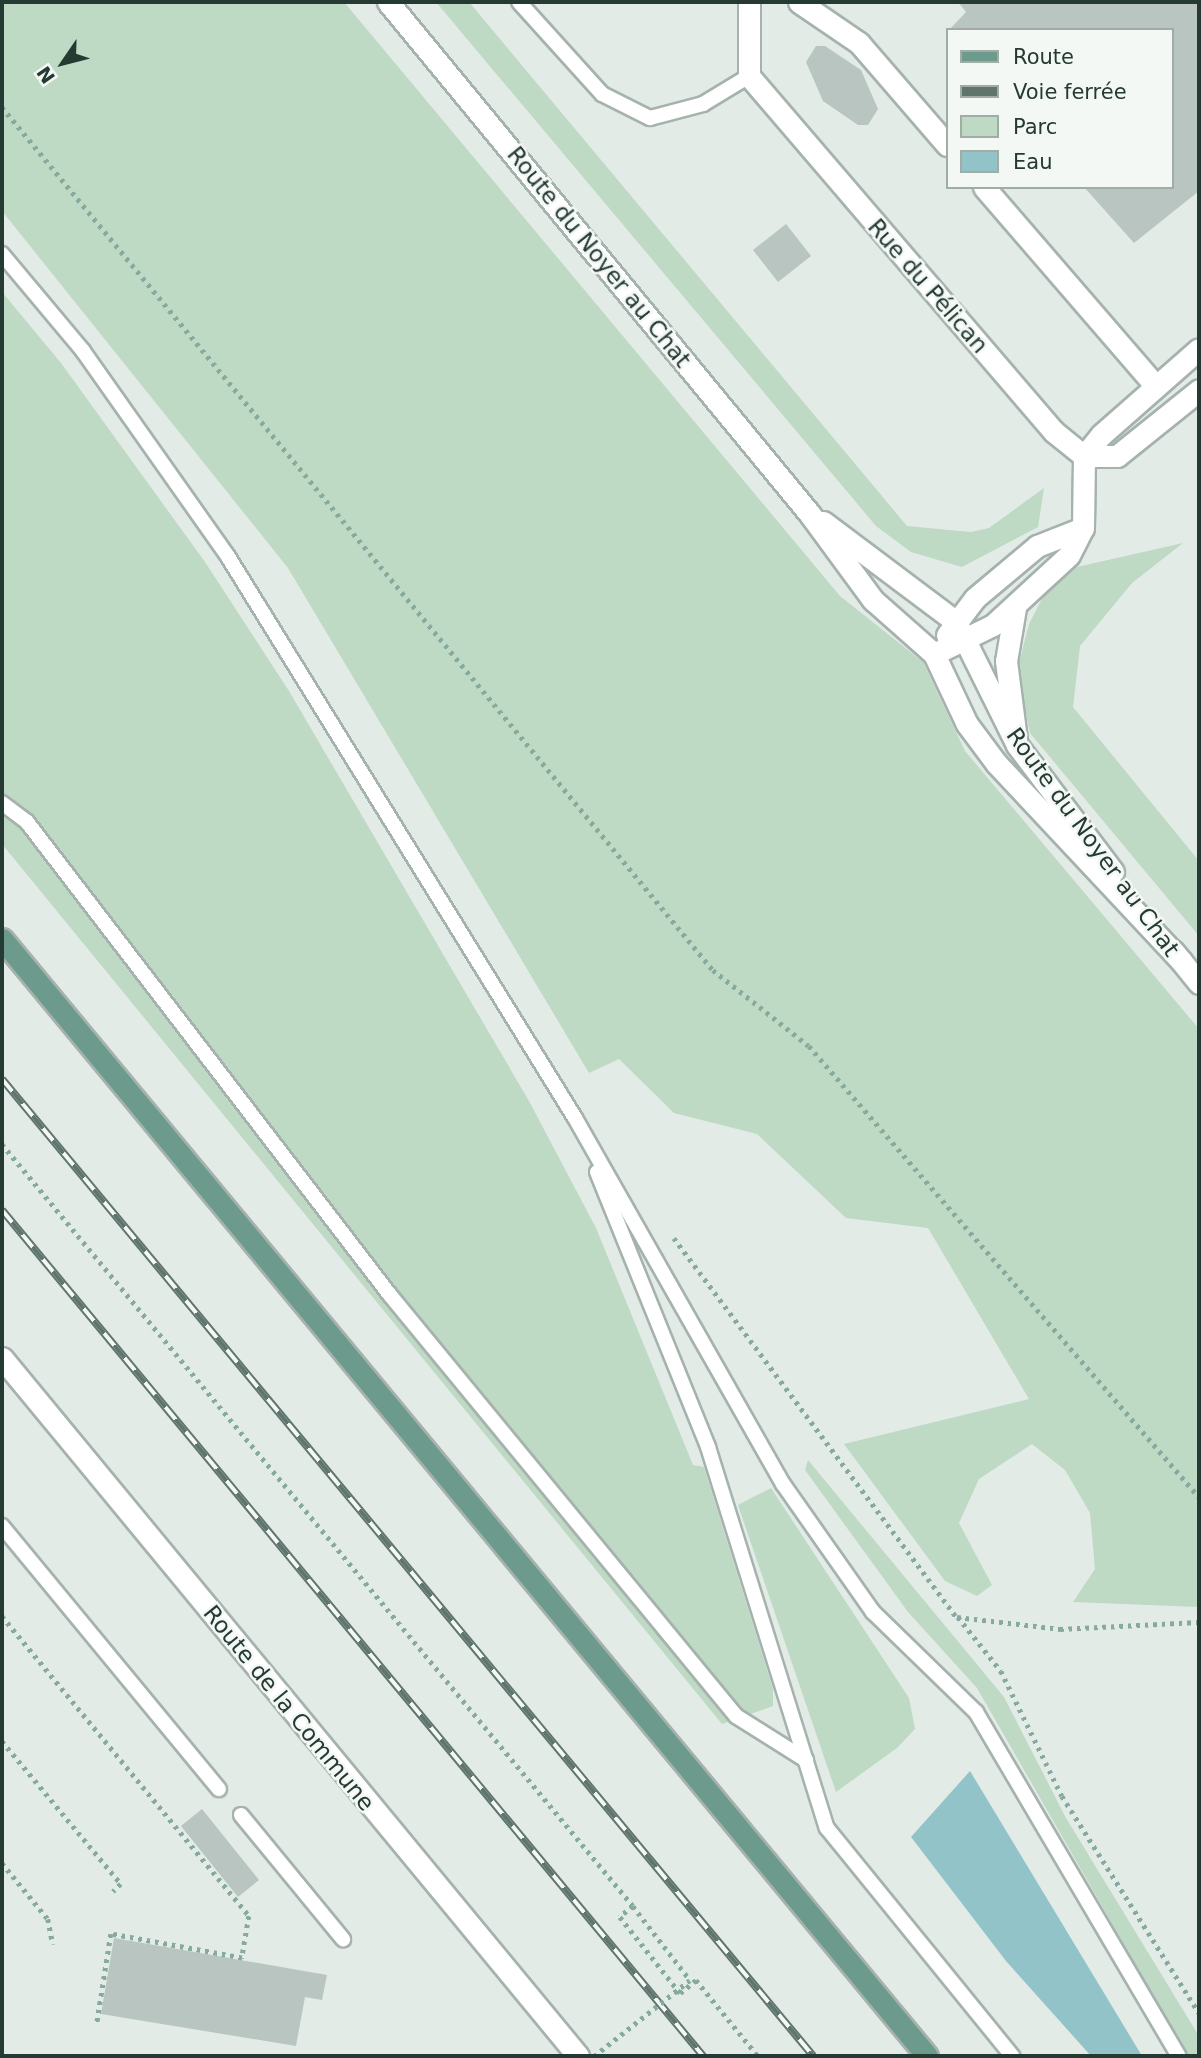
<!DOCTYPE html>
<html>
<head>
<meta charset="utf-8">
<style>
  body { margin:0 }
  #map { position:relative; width:1201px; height:2058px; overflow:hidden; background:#e3ebe7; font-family:"DejaVu Sans",sans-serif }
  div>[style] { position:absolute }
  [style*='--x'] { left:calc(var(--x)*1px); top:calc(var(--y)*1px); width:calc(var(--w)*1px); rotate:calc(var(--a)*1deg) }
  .green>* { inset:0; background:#bed9c4 }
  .water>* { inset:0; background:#91c3c9 }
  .building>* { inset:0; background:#b8c5c0 }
  .path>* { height:4.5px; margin-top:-2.25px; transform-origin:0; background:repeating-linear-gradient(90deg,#87aa9e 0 3.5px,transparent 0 8.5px) }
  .roads { filter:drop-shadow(2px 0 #a6b2ad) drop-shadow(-2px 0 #a6b2ad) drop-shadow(0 2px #a6b2ad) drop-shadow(0 -2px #a6b2ad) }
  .lane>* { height:14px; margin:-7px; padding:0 7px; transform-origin:7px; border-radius:7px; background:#fff }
  .street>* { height:21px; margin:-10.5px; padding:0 10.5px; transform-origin:10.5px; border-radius:10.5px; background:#fff }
  .secondary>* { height:21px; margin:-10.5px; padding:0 10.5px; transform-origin:10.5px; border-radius:10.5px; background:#fff }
  .primary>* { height:21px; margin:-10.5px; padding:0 10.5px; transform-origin:10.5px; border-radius:10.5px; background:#6c9b8d }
  .rail>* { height:8px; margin-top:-4px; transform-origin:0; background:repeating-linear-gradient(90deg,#f3f8f5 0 16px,#5f756e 0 32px); box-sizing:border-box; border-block:2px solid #5f756e }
  .path-bridge>* { height:4.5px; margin-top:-2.25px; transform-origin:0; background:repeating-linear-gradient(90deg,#87aa9e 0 3.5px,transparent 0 8.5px) }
  span { translate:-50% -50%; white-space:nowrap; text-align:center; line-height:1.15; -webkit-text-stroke:5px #f3f8f5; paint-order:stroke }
  .street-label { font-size:23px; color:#253a33 }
  .frame { position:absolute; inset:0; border:4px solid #253a33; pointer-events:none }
  .legend { position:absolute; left:946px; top:28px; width:228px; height:161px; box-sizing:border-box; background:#f3f8f5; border:2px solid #a1aca7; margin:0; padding:9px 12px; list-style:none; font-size:21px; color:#253a33 }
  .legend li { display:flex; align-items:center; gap:14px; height:35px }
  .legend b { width:35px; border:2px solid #a1aca7 }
  .north { position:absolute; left:28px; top:28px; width:70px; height:70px; -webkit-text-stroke:5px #f3f8f5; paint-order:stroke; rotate:235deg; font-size:19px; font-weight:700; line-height:28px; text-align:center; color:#253a33 }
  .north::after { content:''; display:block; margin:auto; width:24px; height:32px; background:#253a33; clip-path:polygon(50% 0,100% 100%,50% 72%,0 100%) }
</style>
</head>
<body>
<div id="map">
  <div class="green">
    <div style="clip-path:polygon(2px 2px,344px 2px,840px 596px,923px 662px,965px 751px,1199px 1029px,1199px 1607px,1073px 1602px,1095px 1569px,1090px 1513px,1065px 1470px,1032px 1444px,979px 1479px,959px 1523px,992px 1585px,977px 1596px,945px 1581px,844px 1444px,1029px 1399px,928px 1228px,846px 1218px,757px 1134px,674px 1113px,619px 1059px,589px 1073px,288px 568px,2px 211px)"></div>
    <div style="clip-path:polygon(436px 2px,469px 2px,907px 526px,971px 532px,989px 528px,1044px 488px,1038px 527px,962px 567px,911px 552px,876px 526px)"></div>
    <div style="clip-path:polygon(2px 292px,61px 363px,205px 562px,289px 691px,529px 1101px,596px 1228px,693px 1465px,704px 1467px,773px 1689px,773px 1706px,722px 1724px,2px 844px)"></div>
    <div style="clip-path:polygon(1183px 543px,1132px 583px,1080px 646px,1073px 707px,1199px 861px,1199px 936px,1030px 733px,1017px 671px,1029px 624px,1046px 591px,1077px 567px)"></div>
    <div style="clip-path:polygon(808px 1460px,1004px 1697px,1066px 1818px,1199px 2036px,1199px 2056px,1188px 2056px,977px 1688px,908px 1612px,805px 1470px)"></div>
    <div style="clip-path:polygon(771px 1488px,909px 1698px,915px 1729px,897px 1748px,836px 1792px,738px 1505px)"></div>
  </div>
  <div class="water">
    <div style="clip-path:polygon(970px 1771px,1142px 2056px,1091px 2056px,1006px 1961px,911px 1837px)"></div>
  </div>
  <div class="building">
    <div style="clip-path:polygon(958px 2px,1199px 2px,1199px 191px,1134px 243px,1084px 187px,1171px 187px,1171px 30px,949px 30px,966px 12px)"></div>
    <div style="clip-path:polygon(816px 46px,825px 46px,861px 70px,878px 109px,868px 125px,858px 125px,823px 101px,806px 62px)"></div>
    <div style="clip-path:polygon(786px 224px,811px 256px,778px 282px,753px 250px)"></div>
    <div style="clip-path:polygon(202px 1809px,259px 1880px,238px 1897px,181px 1826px)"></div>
    <div style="clip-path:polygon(114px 1938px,327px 1975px,322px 2000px,305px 1997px,296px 2046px,101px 2014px)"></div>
  </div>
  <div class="path">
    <div style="--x:2;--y:107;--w:1118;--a:50.52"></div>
    <div style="--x:713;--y:970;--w:122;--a:38.4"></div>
    <div style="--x:809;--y:1046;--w:596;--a:49.15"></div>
    <div style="--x:2;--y:1144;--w:989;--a:50.37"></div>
    <div style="--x:633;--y:1906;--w:17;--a:140"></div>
    <div style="--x:620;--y:1917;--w:97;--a:51.7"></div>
    <div style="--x:680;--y:1993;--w:21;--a:-39"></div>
    <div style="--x:696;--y:1980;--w:98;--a:50.8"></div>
    <div style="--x:674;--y:1238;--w:473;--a:53.3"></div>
    <div style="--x:957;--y:1617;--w:104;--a:6.6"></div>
    <div style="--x:1060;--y:1629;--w:139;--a:-2.9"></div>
    <div style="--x:2;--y:1616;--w:389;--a:50.5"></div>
    <div style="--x:249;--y:1916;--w:43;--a:99.5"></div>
    <div style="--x:242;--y:1958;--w:133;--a:-169.6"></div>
    <div style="--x:111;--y:1934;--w:90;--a:98.9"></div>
    <div style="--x:958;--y:1617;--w:69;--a:51.5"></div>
    <div style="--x:1001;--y:1671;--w:139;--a:64"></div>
    <div style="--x:1062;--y:1796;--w:257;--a:57.7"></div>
    <div style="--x:2;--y:1741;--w:186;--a:50.2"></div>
    <div style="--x:121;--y:1884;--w:11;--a:135"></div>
    <div style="--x:2;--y:1863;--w:72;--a:50.6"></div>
    <div style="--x:48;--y:1919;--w:26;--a:79"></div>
    <div style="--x:633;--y:1906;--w:93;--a:52.4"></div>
  </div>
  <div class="roads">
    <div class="lane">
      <div style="--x:519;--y:2;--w:124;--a:47.9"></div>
      <div style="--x:602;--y:94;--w:54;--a:26.6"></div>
      <div style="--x:650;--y:118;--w:55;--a:-14.8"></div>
      <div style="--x:703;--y:104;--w:54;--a:-31.3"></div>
      <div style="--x:2;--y:254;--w:126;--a:50.1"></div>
      <div style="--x:83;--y:351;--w:250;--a:54.8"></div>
      <div style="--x:227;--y:555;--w:662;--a:58.28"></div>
      <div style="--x:575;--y:1118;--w:421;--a:60.4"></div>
      <div style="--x:783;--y:1484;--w:156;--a:54.9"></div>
      <div style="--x:873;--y:1612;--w:144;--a:44.2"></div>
      <div style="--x:976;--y:1712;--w:399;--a:59.5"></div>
      <div style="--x:2;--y:803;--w:31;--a:37"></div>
      <div style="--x:27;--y:822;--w:596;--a:52.5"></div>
      <div style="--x:390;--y:1295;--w:545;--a:50.58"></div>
      <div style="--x:736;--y:1716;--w:83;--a:32.2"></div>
      <div style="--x:597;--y:1172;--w:297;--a:68"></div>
      <div style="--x:708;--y:1447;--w:399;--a:72.7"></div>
      <div style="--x:827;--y:1828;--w:294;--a:50.9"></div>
      <div style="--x:2;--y:1526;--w:341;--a:50.5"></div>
      <div style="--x:241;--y:1815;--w:161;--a:50.6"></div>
    </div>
    <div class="street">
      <div style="--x:749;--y:2;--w:74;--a:90"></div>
      <div style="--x:749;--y:76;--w:467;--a:49.4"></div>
      <div style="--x:1053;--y:431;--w:40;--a:39"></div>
      <div style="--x:1084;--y:456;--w:33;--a:0"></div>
      <div style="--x:1117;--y:456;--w:105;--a:-38.8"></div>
      <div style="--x:799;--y:2;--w:73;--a:34.3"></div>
      <div style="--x:859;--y:43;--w:135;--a:49.2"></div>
      <div style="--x:984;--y:187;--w:263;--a:49.2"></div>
      <div style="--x:1015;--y:608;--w:54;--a:99.6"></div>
      <div style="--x:1006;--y:661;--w:79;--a:82.7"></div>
      <div style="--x:947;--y:635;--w:46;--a:-52.9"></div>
      <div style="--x:975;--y:598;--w:81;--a:-40"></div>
      <div style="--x:1037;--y:546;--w:49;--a:-21.4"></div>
      <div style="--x:934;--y:654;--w:66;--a:-26.2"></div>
      <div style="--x:993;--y:625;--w:103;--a:-42.6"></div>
      <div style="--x:1069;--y:555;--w:30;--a:-63"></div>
      <div style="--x:1083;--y:528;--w:72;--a:-89.2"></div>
      <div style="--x:1084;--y:456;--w:27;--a:-51"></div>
      <div style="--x:1101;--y:435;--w:130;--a:-41.3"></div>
    </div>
    <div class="secondary">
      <div style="--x:388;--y:2;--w:662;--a:50.52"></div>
      <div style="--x:809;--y:513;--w:108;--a:53.7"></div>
      <div style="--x:873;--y:600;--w:81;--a:41.5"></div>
      <div style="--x:934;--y:654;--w:77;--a:64.8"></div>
      <div style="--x:967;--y:724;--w:49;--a:53.4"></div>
      <div style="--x:996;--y:763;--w:272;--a:46.9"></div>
      <div style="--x:823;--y:522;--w:166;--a:36.9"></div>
      <div style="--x:956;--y:622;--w:137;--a:63.6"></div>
      <div style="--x:1017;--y:745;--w:159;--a:52.9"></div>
      <div style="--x:1173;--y:951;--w:41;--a:50.9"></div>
      <div style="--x:2;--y:1358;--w:905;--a:50.47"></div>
    </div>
    <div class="primary">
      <div style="--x:2;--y:939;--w:1450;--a:50.37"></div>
    </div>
  </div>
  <div class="rail">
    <div style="--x:2;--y:1079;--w:1270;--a:50.3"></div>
    <div style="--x:2;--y:1210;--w:1099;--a:50.35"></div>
  </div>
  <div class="path-bridge">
    <div style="--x:594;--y:2056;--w:122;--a:-38.4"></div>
  </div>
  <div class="street-label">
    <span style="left:599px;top:257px;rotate:51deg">Route du Noyer au Chat</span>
    <span style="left:928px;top:286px;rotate:49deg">Rue du Pélican</span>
    <span style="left:1093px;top:842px;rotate:54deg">Route du Noyer au Chat</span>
    <span style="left:289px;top:1708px;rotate:51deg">Route de la Commune</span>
  </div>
  <div class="frame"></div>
  <ul class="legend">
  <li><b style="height:9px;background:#6c9b8d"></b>Route</li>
  <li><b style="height:9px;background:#5f756e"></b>Voie ferrée</li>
  <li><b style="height:19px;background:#bed9c4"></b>Parc</li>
  <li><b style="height:19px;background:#91c3c9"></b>Eau</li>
  </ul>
  <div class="north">N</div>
</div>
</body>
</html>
